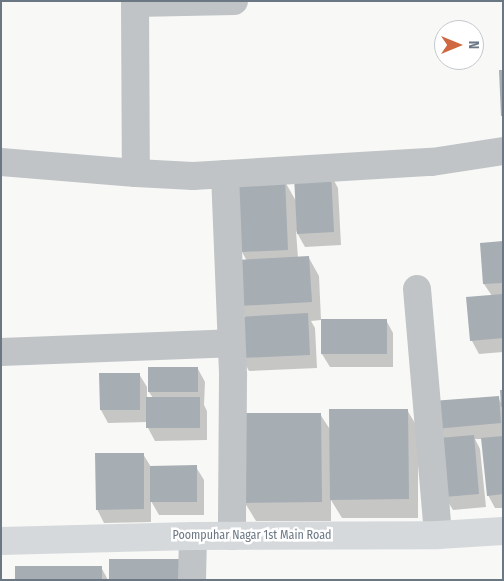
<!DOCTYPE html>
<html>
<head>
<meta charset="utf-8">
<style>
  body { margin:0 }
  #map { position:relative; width:504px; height:581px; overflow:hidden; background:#f8f8f6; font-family:"Fira Sans Condensed",sans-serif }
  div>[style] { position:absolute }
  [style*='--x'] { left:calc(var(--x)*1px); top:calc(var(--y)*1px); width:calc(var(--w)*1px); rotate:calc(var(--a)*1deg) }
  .shadow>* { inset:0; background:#0003 }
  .building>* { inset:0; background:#a6adb3 }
  .minor>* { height:28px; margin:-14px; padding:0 14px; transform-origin:14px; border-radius:14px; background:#c0c4c7 }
  .major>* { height:28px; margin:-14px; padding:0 14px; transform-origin:14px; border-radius:14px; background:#d5d9dc }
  span { translate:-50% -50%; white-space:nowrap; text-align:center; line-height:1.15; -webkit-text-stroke:5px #fff; paint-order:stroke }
  .street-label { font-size:12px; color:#6b7884 }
  .frame { position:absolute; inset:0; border:2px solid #6b7884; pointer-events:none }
  .north { position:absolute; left:434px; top:20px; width:50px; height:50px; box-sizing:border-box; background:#fff; border:1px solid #c4c9ce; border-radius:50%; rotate:90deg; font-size:14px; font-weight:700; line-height:20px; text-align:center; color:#6b7884 }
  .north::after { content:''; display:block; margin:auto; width:18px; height:22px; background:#cf6840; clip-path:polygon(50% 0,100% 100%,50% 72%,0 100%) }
</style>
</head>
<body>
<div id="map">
  <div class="shadow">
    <div style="clip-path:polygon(331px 175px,338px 188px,341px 245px,305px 247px,296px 231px,298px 258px,309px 258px,319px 276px,321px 320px,311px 321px,315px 328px,317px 368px,249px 371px,242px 358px,246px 318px,239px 306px,247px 261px,242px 252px,284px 180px,296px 201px)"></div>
    <div style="clip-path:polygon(503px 242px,503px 352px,479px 354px,472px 341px,492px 296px,484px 284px,481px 244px)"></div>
    <div style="clip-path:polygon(322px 320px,386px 320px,393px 333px,393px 367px,330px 367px,322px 354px)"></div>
    <div style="clip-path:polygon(198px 369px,205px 382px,204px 405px,207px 411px,207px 440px,155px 441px,148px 428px,148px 422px,108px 423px,101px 410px,139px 374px,147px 387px,147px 398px,153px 398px,149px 392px)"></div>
    <div style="clip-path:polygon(503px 391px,503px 508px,495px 508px,488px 495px,483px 439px,475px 439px,480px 449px,486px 507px,453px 510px,445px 497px,436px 429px,498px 397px,502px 405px)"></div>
    <div style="clip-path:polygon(407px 410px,418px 428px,418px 518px,342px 518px,331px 500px,331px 521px,256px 521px,245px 503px,320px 414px,331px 431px)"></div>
    <div style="clip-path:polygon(143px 454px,151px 467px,196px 467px,204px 480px,204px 515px,159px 515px,151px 501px,151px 522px,104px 523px,97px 509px)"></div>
    <div style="clip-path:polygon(101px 567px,108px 580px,17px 580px)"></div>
  </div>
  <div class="building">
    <div style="clip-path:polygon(499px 70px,503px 70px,503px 116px,501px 116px)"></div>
    <div style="clip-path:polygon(331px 173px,334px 232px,297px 234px,294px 176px)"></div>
    <div style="clip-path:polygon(285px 179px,288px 250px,241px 252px,237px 181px)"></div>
    <div style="clip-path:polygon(503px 241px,503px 283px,483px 284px,480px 243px)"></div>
    <div style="clip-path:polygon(309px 256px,312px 302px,238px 306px,236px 260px)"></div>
    <div style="clip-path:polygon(503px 294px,503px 338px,470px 341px,466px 297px)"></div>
    <div style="clip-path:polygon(308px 313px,310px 355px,240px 358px,238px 317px)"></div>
    <div style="clip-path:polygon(321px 319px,387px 319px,387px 354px,321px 354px)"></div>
    <div style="clip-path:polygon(148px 367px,198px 367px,198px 392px,148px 392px)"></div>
    <div style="clip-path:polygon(99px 373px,140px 373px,140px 410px,100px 410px)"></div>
    <div style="clip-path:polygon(500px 390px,503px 390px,503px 407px,501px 407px)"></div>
    <div style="clip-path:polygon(499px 396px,501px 423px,435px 429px,432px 401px)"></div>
    <div style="clip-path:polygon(146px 397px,200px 397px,200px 428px,146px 428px)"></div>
    <div style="clip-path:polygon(329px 409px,408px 409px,409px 499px,330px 500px)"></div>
    <div style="clip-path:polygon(243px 413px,321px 413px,322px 502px,244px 503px)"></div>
    <div style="clip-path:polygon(474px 435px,479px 494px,444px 497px,439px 438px)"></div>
    <div style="clip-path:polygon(503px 436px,503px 494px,487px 496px,481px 438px)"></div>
    <div style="clip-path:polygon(95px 453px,144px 453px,144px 509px,96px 510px)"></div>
    <div style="clip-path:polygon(197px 465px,197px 502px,150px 502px,150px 466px)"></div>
    <div style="clip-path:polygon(109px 559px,185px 559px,185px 580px,109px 580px)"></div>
    <div style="clip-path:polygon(15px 566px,102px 566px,102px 580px,15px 580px)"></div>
  </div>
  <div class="minor">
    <div style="--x:234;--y:1;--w:99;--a:178.8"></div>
    <div style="--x:135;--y:3;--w:170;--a:89.7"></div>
    <div style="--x:136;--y:173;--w:57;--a:3"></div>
    <div style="--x:193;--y:176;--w:239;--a:-3.4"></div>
    <div style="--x:432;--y:162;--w:72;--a:-8.8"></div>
    <div style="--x:1;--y:162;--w:135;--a:4.7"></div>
    <div style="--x:225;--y:174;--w:202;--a:87.7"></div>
    <div style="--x:233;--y:376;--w:160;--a:90.4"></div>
    <div style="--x:417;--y:289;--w:247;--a:85.1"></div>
    <div style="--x:1;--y:352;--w:230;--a:-2.2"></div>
    <div style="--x:192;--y:580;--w:44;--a:-88.7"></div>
  </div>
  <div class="major">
    <div style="--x:1;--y:541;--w:192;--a:-1.5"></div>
    <div style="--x:193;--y:536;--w:245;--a:-0.2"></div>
    <div style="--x:438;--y:535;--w:65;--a:-3.5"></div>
  </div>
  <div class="street-label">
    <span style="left:252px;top:536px">Poompuhar Nagar 1st Main Road</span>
  </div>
  <div class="frame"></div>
  <div class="north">N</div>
</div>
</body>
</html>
